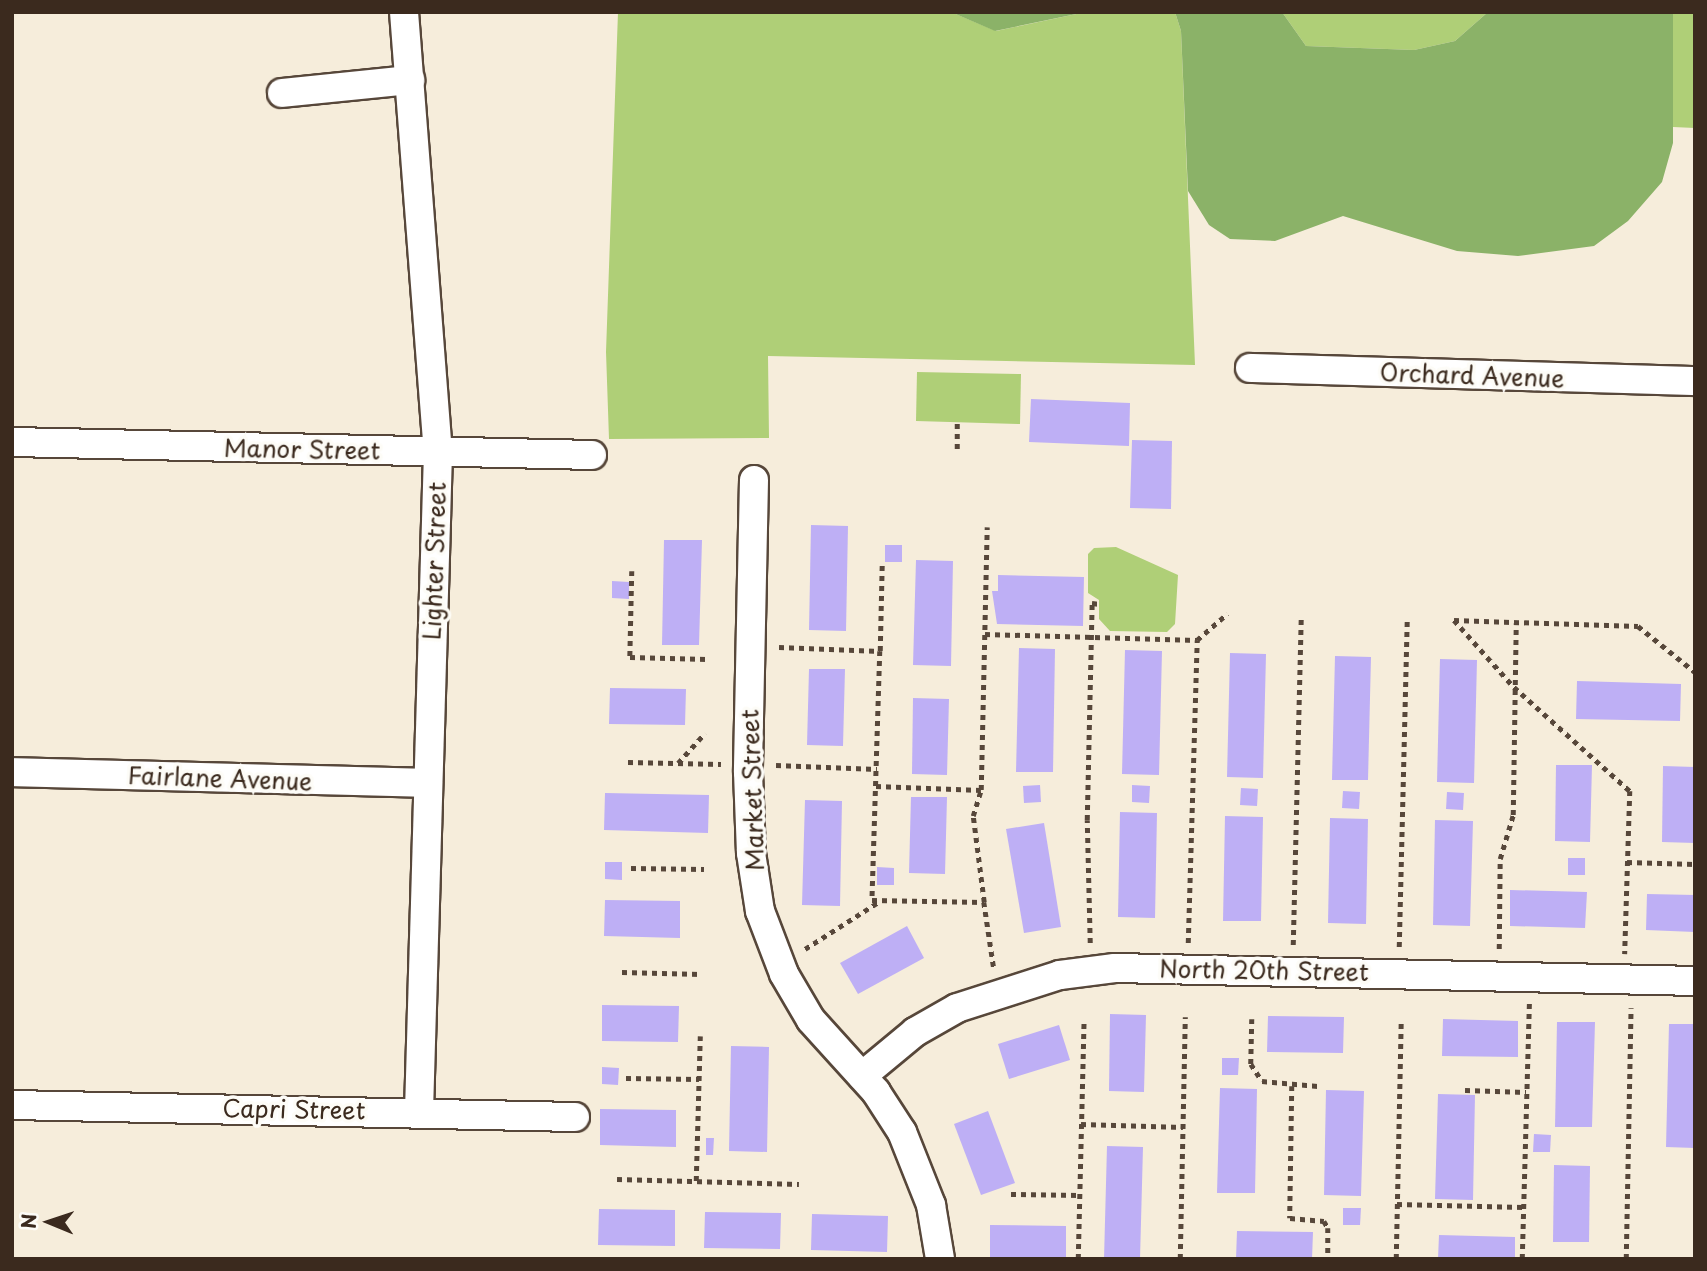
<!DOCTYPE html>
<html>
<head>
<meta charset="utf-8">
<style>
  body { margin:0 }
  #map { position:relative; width:1707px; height:1271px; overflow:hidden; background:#f6eddb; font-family:"Playpen Sans",sans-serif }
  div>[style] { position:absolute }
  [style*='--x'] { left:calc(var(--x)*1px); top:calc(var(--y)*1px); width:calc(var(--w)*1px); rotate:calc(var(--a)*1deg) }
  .green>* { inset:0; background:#afcf77 }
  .forest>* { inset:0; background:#8bb268 }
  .building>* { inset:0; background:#beaff5 }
  .path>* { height:4.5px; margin-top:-2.25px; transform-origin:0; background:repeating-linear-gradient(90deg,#57473a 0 5px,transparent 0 10px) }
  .roads { filter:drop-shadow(2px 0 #57473a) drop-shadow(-2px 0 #57473a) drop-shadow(0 2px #57473a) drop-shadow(0 -2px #57473a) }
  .street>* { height:28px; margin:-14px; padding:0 14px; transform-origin:14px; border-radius:14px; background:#fff }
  span { translate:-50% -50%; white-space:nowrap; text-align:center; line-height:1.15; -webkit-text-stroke:7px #fdfcf7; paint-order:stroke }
  .street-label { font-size:24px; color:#3b2a1e }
  .frame { position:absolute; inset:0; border:14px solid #3b2a1e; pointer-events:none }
  .north { position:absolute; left:14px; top:1187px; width:70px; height:70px; -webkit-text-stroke:5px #fdfcf7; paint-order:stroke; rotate:272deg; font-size:19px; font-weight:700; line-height:28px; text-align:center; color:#3b2a1e }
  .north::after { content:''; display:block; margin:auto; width:24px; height:32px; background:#3b2a1e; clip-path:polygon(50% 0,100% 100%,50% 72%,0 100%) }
</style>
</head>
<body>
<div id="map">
  <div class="green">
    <div style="clip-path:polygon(618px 12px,951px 12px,996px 31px,1086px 12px,1175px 12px,1181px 31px,1195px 365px,768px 356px,769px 438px,609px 439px,606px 352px)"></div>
    <div style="clip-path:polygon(1282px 12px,1488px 12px,1455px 41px,1414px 50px,1306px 46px)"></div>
    <div style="clip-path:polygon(1673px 12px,1695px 12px,1695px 128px,1673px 127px)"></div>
    <div style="clip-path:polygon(917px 372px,1021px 374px,1020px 424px,916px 421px)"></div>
    <div style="clip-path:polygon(1116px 547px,1178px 575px,1175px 624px,1167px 632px,1110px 631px,1099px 619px,1099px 600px,1088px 593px,1088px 554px,1094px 548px)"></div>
  </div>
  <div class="forest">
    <div style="clip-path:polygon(951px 12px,1086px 12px,995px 31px)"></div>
    <div style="clip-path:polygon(1175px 12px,1282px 12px,1306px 46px,1414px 50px,1455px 41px,1488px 12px,1673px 12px,1673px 143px,1662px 182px,1628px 221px,1594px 246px,1518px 256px,1457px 251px,1343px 216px,1275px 241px,1230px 239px,1209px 225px,1188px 191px,1181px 31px)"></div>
  </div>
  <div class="building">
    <div style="clip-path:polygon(1031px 399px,1130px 403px,1129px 446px,1029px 442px)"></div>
    <div style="clip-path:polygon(1132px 440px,1172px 441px,1171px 509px,1130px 508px)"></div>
    <div style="clip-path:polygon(811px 525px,848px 526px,846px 631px,809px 630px)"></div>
    <div style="clip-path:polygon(664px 540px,702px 540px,699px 645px,662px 645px)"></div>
    <div style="clip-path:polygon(885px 545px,902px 545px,902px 562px,885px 562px)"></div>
    <div style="clip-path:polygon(916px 560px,953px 561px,951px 666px,913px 665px)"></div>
    <div style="clip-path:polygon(998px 575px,1084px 577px,1083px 626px,997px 624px,992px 591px,998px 591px)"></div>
    <div style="clip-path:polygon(612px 581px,629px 582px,629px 599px,612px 598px)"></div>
    <div style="clip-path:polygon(1019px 648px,1055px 649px,1053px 772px,1016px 772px)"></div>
    <div style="clip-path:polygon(1125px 650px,1162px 651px,1159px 775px,1122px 774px)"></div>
    <div style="clip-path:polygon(1230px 653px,1266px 654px,1263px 778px,1227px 777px)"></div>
    <div style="clip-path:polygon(1335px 656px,1371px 657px,1368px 780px,1332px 780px)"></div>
    <div style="clip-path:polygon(1440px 659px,1477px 660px,1474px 783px,1437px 782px)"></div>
    <div style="clip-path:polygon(809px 669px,845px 669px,843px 746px,807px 745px)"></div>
    <div style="clip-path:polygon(1577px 681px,1681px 684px,1680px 721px,1576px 719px)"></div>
    <div style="clip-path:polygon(610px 688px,686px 689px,685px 725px,609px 724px)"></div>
    <div style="clip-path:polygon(913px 698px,949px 699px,947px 775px,912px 774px)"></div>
    <div style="clip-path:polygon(1556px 765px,1592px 765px,1590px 842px,1555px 841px)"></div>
    <div style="clip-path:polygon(1663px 766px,1695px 767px,1695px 843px,1662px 842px)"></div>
    <div style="clip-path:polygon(1040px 785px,1041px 802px,1024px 803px,1023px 786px)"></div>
    <div style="clip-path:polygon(1132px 785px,1150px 786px,1149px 803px,1132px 802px)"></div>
    <div style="clip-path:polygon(1241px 788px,1258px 789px,1257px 806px,1240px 805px)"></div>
    <div style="clip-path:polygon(1343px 791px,1360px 792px,1359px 809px,1342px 808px)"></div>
    <div style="clip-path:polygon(1447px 792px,1464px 793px,1463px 810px,1446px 809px)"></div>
    <div style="clip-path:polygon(605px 793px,709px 795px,708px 833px,604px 830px)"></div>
    <div style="clip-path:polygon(911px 797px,947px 797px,945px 874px,909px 873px)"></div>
    <div style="clip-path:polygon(805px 800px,842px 801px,840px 906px,802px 905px)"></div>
    <div style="clip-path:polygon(1120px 812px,1157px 813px,1155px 918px,1118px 917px)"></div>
    <div style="clip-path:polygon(1225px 816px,1263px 817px,1261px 921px,1223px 921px)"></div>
    <div style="clip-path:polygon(1330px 818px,1368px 819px,1366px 924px,1328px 923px)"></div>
    <div style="clip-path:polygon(1435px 820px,1473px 821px,1470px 926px,1433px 925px)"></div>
    <div style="clip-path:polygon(1044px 823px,1061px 927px,1024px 933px,1006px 829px)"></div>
    <div style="clip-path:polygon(1568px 858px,1585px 858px,1585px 875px,1568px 875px)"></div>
    <div style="clip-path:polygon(605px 862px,622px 862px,622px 880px,605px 879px)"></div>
    <div style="clip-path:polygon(877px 867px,894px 868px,894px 885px,877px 885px)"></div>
    <div style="clip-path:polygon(1510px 890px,1587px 892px,1585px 928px,1510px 926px)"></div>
    <div style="clip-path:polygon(1647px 894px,1695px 895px,1695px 932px,1646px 930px)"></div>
    <div style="clip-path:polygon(605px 900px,680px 901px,680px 938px,604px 936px)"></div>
    <div style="clip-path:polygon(907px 926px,924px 958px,858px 994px,840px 963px)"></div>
    <div style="clip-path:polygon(602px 1005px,679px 1006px,678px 1042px,602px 1041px)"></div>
    <div style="clip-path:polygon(1110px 1014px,1146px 1015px,1144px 1092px,1109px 1091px)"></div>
    <div style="clip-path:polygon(1268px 1016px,1344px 1017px,1343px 1053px,1267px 1052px)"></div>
    <div style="clip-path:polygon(1443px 1019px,1518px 1021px,1518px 1057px,1442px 1056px)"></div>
    <div style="clip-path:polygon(1557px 1022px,1595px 1022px,1592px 1127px,1555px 1127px)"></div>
    <div style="clip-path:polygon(1669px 1024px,1695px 1024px,1695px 1148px,1666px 1147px)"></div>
    <div style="clip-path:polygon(1059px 1025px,1070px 1060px,1009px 1079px,998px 1044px)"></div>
    <div style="clip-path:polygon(731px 1046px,769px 1047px,767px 1152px,729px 1151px)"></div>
    <div style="clip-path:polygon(1222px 1058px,1239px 1058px,1238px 1075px,1222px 1075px)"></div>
    <div style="clip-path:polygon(602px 1067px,619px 1068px,618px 1085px,602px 1084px)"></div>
    <div style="clip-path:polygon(1220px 1088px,1257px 1089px,1255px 1193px,1217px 1193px)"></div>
    <div style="clip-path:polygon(1326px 1090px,1364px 1091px,1361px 1196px,1324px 1195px)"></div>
    <div style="clip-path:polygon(1438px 1094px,1475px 1095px,1473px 1200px,1435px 1199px)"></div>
    <div style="clip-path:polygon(600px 1109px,676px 1110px,676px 1147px,600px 1145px)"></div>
    <div style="clip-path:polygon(988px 1111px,1015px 1183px,981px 1195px,954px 1124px)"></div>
    <div style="clip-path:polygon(1534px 1134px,1551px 1135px,1550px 1152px,1533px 1152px)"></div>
    <div style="clip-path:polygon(706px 1138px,714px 1138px,713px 1155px,706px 1155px)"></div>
    <div style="clip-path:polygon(1107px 1146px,1143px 1147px,1140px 1259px,1104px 1259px)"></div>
    <div style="clip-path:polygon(1554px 1165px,1590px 1166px,1589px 1242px,1553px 1242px)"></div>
    <div style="clip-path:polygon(1343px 1208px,1361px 1208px,1360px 1225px,1343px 1225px)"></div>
    <div style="clip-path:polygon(599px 1209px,675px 1210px,675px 1246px,598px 1245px)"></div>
    <div style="clip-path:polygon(705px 1212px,781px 1213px,780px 1249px,704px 1248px)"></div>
    <div style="clip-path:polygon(812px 1214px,888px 1216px,887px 1252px,811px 1250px)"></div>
    <div style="clip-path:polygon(990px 1225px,1066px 1226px,1066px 1259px,990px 1259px)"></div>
    <div style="clip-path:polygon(1237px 1231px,1313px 1232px,1312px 1259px,1236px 1259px)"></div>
    <div style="clip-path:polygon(1439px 1235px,1515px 1237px,1515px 1259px,1438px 1259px)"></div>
  </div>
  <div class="path">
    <div style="--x:957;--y:449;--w:27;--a:-90"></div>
    <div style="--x:632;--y:571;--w:86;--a:91.3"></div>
    <div style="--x:630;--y:657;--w:77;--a:1.5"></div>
    <div style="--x:1454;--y:620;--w:90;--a:48.2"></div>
    <div style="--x:1514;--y:687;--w:156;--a:41.9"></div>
    <div style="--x:1630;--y:791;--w:163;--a:91.8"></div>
    <div style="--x:1454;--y:620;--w:184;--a:1.9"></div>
    <div style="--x:1638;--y:626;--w:73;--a:38.9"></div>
    <div style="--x:985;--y:634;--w:212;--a:1.6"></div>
    <div style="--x:1197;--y:640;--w:40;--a:-41"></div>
    <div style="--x:779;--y:647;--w:101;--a:2.3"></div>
    <div style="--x:880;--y:651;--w:249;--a:91.8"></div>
    <div style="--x:872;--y:900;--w:112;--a:1"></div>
    <div style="--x:984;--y:902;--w:68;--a:81.5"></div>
    <div style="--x:880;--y:651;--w:87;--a:-88.7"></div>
    <div style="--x:628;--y:762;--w:93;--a:1.2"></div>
    <div style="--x:678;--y:763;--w:40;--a:-48"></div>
    <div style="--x:776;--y:765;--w:101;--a:2.3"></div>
    <div style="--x:876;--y:786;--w:105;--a:2.2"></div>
    <div style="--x:1627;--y:862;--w:68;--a:1.7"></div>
    <div style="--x:631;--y:868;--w:73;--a:0.8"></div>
    <div style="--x:984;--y:902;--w:87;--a:-97.3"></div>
    <div style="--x:973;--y:816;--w:27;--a:-73"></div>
    <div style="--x:981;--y:790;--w:263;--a:-88.7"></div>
    <div style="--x:1090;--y:943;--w:123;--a:-91.4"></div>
    <div style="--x:1087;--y:820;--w:217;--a:-88.7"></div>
    <div style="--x:1092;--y:603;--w:8;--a:7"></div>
    <div style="--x:1188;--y:943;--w:303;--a:-88.3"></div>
    <div style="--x:1293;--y:945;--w:329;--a:-88.6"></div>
    <div style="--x:1399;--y:947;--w:329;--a:-88.6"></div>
    <div style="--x:805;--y:949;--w:89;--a:-32.6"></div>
    <div style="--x:1499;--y:949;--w:90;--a:-89.4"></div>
    <div style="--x:1500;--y:859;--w:46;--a:-73.5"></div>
    <div style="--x:1513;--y:815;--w:192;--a:-89.1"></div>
    <div style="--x:622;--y:972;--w:79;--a:1.5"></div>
    <div style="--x:1252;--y:1019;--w:45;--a:91.3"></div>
    <div style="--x:1251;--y:1064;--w:20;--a:57"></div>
    <div style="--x:1262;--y:1081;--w:56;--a:5.1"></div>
    <div style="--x:626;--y:1078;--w:73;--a:0.8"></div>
    <div style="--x:1292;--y:1086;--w:132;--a:90.9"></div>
    <div style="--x:1290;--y:1218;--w:34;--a:5"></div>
    <div style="--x:1324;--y:1221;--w:8;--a:60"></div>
    <div style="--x:1328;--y:1228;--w:31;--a:90"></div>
    <div style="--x:1465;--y:1090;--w:61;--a:1.9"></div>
    <div style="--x:1081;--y:1124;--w:102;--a:1.7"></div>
    <div style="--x:617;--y:1179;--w:182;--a:1.6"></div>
    <div style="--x:696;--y:1181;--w:145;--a:-88.4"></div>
    <div style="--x:1011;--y:1194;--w:68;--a:0.8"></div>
    <div style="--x:1397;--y:1204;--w:126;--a:1.4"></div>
    <div style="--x:1078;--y:1259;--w:239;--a:-88.6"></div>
    <div style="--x:1180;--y:1259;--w:242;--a:-88.8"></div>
    <div style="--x:1396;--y:1259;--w:237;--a:-88.8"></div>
    <div style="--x:1522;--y:1259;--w:256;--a:-88.4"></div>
    <div style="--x:1626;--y:1259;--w:251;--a:-88.9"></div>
  </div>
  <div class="roads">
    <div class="street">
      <div style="--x:404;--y:12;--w:441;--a:85.6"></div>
      <div style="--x:438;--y:452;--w:659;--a:91.65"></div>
      <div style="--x:282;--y:93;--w:129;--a:-5.8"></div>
      <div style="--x:1250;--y:368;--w:445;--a:1.7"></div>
      <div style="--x:12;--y:442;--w:580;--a:1.28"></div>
      <div style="--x:754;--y:480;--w:292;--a:91.2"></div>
      <div style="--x:748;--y:772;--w:81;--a:87.9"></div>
      <div style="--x:751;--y:853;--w:59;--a:81.2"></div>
      <div style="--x:760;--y:911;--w:67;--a:69.1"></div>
      <div style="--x:784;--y:974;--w:53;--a:59.6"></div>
      <div style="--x:811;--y:1020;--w:97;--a:47.9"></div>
      <div style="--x:876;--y:1092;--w:48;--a:57"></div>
      <div style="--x:902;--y:1132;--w:79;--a:68.3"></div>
      <div style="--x:931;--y:1205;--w:55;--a:80.5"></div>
      <div style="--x:12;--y:772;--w:415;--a:1.5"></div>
      <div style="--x:862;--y:1076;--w:69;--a:-39.7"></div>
      <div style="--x:915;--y:1032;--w:48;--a:-29.7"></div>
      <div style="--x:957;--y:1008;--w:108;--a:-17.8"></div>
      <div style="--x:1060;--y:975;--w:55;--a:-7.3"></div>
      <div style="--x:1115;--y:968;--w:580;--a:1.28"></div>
      <div style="--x:12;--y:1105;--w:563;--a:1.22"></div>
    </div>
  </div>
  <div class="street-label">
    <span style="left:1472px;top:375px;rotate:2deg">Orchard Avenue</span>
    <span style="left:302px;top:449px;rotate:1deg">Manor Street</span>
    <span style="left:434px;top:561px;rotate:-88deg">Lighter Street</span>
    <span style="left:220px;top:778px;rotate:2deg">Fairlane Avenue</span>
    <span style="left:752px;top:790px;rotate:-92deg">Market Street</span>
    <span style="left:1264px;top:970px;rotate:1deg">North 20th Street</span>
    <span style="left:294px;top:1109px;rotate:1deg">Capri Street</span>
  </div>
  <div class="frame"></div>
  <div class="north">N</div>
</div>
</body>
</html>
